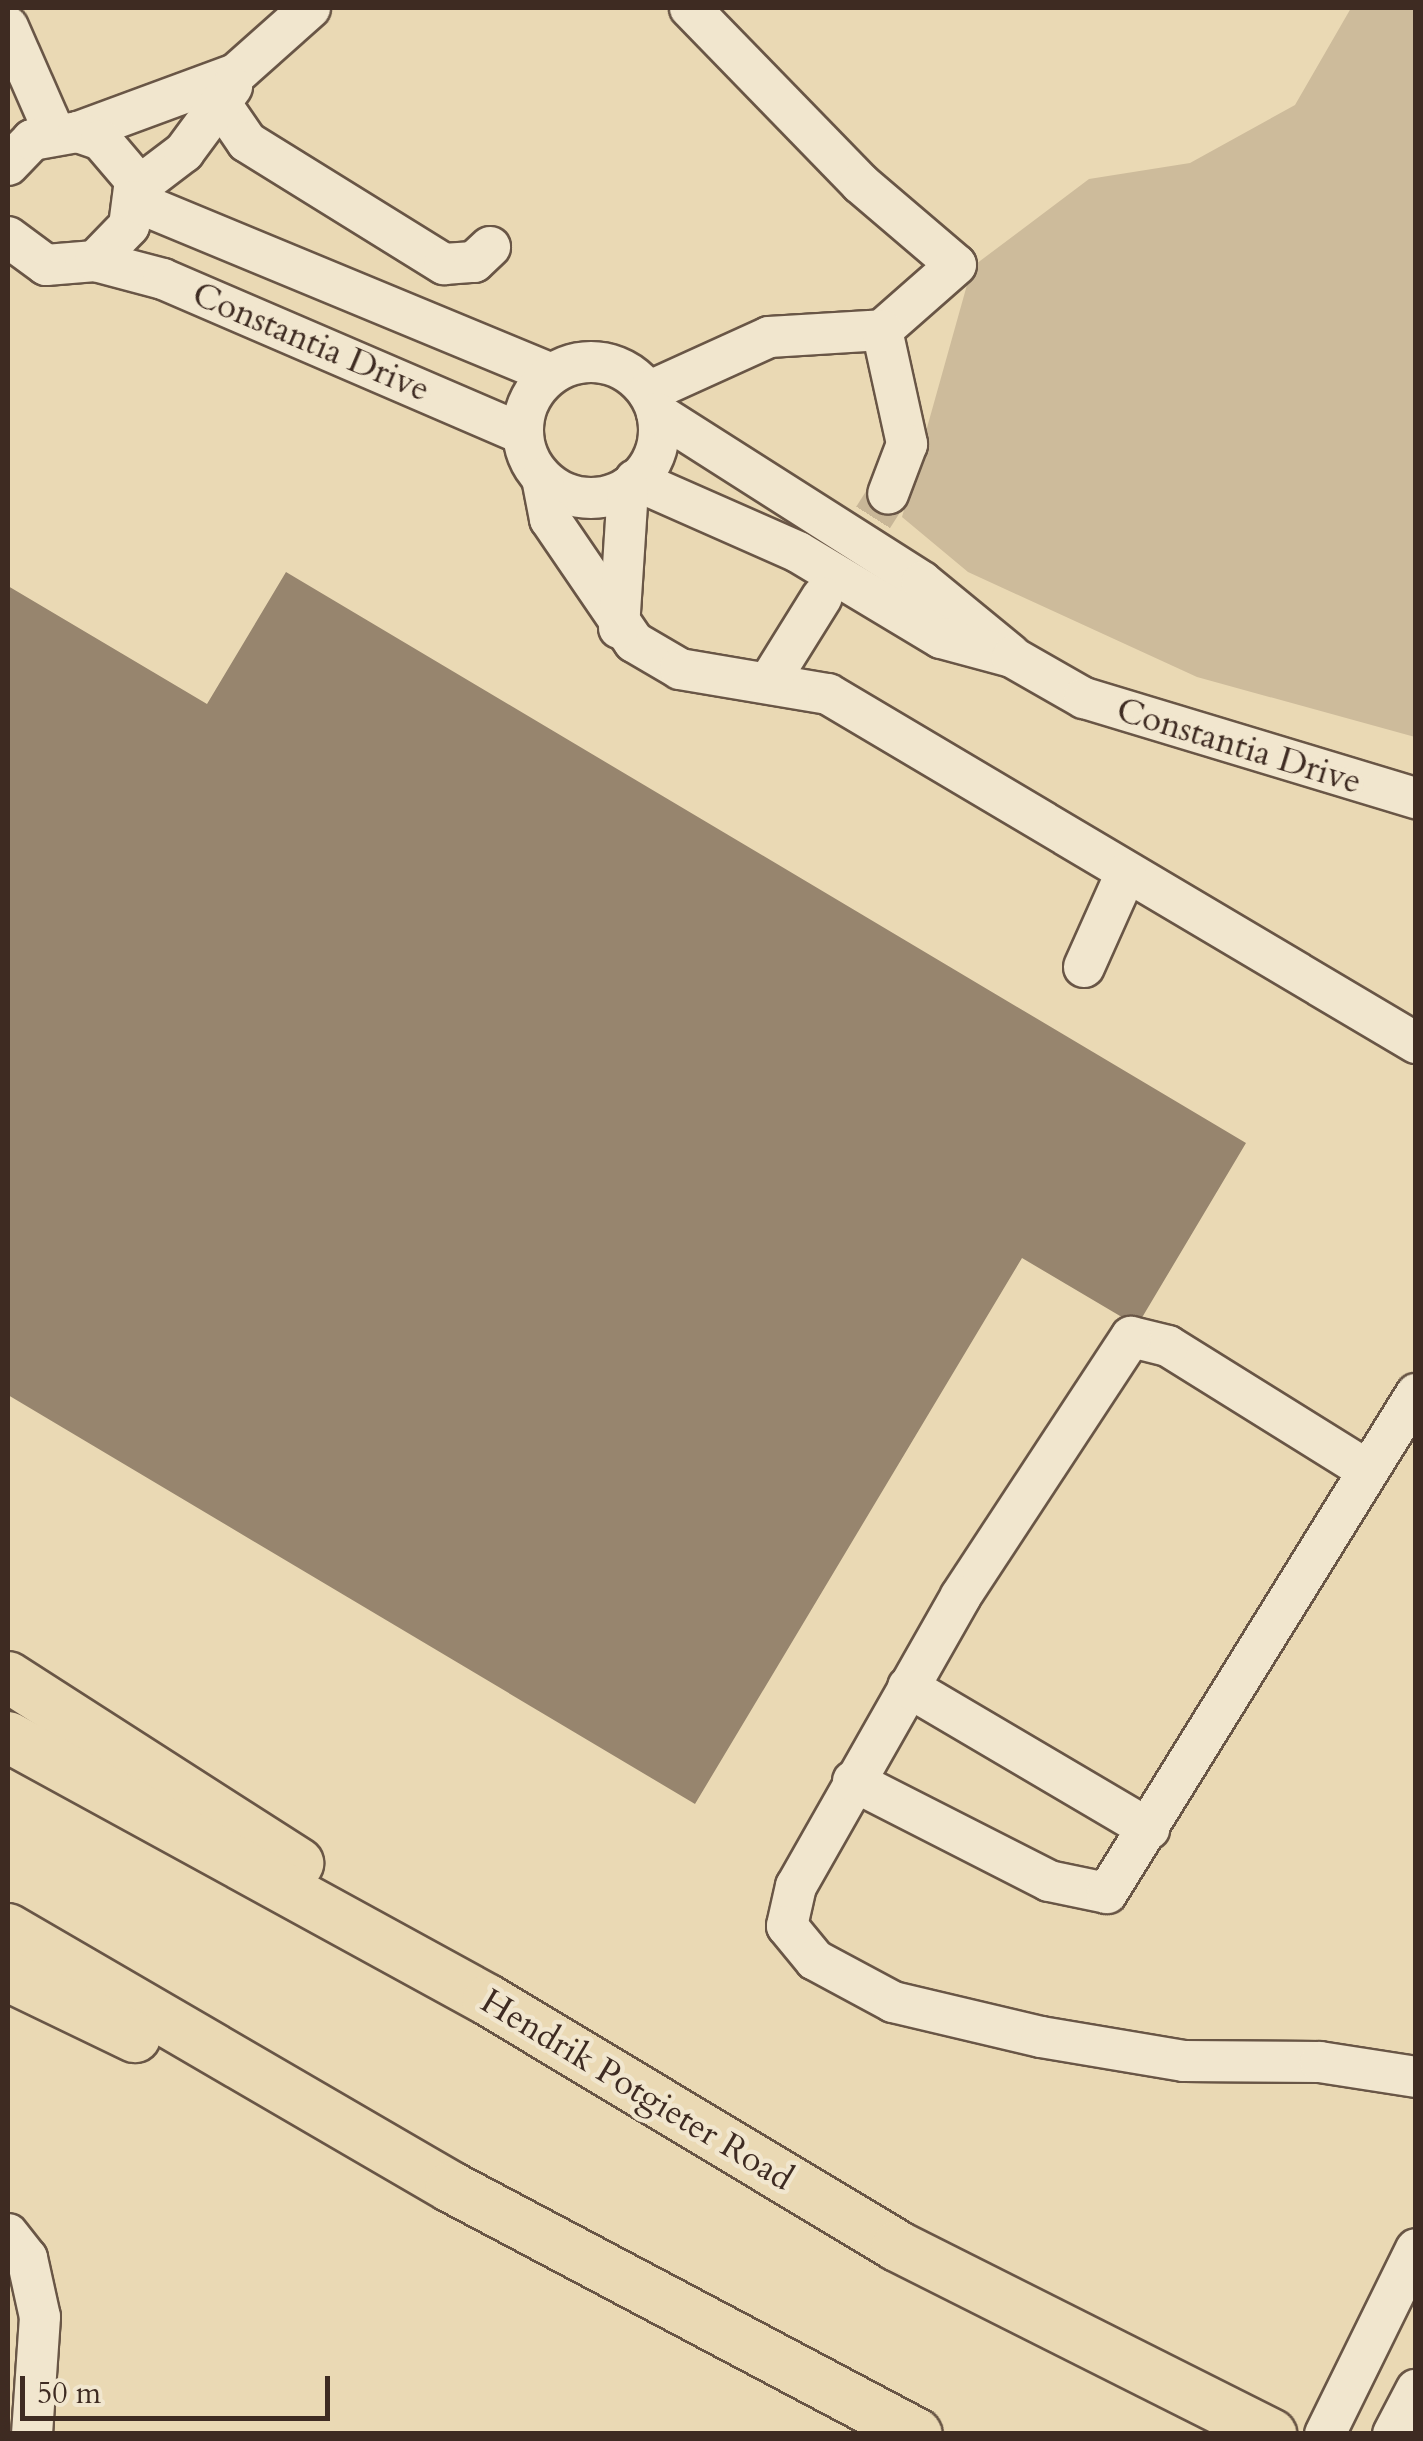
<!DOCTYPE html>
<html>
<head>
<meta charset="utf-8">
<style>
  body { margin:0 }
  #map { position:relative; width:1423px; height:2441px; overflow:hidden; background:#ead9b4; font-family:Cardo,serif }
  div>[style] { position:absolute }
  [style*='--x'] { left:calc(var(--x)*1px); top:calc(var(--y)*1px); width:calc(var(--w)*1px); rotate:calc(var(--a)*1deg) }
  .green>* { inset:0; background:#cdbb9b }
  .building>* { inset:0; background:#97856e }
  .minor-tunnel>* { height:40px; margin-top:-20px; transform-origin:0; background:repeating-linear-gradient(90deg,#c8b697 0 40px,transparent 0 60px) }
  .roads { filter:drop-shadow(2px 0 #695646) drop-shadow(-2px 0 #695646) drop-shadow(0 2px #695646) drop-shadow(0 -2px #695646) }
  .minor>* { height:40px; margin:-20px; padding:0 20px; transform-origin:20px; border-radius:20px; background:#f1e6ce }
  .minor>.ring { margin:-20px; padding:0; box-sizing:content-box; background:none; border:40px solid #f1e6ce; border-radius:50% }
  .major>* { height:50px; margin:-25px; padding:0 25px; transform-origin:25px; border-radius:25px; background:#ead9b4 }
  span { translate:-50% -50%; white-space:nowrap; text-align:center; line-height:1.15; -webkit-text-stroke:9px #f1e6ce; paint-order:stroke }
  .street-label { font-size:35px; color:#3e2b22 }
  .frame { position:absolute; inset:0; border:10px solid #3e2b22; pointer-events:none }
  .scale { position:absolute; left:20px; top:2376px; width:310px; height:45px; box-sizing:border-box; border:5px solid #3e2b22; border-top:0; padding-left:12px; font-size:30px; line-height:35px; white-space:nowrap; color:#3e2b22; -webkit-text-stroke:8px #f1e6ce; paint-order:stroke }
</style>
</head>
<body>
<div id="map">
  <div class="green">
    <div style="clip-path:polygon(1351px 8px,1415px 8px,1415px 737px,1197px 677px,968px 572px,902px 517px,972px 267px,1089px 179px,1190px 163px,1295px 105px)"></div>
  </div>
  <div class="building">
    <div style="clip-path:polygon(286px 572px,1246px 1143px,1137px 1326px,1022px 1258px,695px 1804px,8px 1395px,8px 586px,207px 704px)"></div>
  </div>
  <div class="minor-tunnel">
    <div style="--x:841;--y:568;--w:88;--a:-57.6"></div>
  </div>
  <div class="roads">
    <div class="minor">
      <div style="--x:690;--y:8;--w:244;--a:45.8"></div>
      <div style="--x:860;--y:183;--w:126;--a:40.5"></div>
      <div style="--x:956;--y:265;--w:98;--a:138.7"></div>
      <div style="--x:8;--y:27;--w:115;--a:66.3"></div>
      <div style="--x:223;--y:107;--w:42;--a:55.6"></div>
      <div style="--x:247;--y:142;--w:232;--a:31.8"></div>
      <div style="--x:444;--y:264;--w:30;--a:-4"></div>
      <div style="--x:474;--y:262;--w:22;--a:-43"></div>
      <div style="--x:78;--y:132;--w:168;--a:-20.2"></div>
      <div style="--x:236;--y:74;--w:99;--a:-41.7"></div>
      <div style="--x:8;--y:165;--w:35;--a:-46"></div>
      <div style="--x:32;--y:140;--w:47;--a:-9.9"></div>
      <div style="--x:78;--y:132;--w:24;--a:19"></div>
      <div style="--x:101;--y:140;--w:52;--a:49.6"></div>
      <div style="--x:135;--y:180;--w:46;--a:97.4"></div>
      <div style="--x:129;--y:226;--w:49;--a:134.2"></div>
      <div style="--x:95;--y:261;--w:49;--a:175.3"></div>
      <div style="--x:46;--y:265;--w:47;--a:-143.6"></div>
      <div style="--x:134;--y:190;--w:63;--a:-37.2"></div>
      <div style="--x:184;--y:152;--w:81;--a:-53.6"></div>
      <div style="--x:134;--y:201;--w:452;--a:22.5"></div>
      <div style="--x:95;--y:261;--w:70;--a:14.8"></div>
      <div style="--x:163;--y:279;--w:392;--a:23.3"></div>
      <div class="ring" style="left:523px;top:362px;width:96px;height:96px"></div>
      <div style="--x:648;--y:392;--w:133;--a:-24.4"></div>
      <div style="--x:769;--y:337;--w:113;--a:-3.5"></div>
      <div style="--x:882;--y:330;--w:117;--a:77.6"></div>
      <div style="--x:907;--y:444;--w:53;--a:110.8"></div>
      <div style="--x:657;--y:413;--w:314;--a:32.5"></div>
      <div style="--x:922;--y:582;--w:114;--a:39.3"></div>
      <div style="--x:542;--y:478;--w:42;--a:79"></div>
      <div style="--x:550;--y:519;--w:149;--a:55.7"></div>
      <div style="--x:634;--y:642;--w:53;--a:30.4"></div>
      <div style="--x:680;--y:669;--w:150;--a:9.6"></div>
      <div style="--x:828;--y:694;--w:684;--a:30.69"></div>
      <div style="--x:635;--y:480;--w:178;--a:23.8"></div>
      <div style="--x:798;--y:552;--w:167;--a:31"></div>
      <div style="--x:941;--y:638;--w:73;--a:15"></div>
      <div style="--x:1012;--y:657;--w:83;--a:29.7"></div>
      <div style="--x:1084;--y:698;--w:347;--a:16.8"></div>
      <div style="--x:619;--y:628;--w:141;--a:-86.3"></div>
      <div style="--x:769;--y:682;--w:100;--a:-58.1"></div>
      <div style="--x:1084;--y:967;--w:103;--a:-65.9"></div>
      <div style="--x:1367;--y:1470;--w:234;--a:-148.1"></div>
      <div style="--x:1168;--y:1346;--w:38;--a:-166"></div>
      <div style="--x:1131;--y:1337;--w:310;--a:123.3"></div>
      <div style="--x:961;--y:1596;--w:334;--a:119.6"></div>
      <div style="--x:796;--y:1886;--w:41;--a:102.7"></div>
      <div style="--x:787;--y:1926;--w:44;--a:50.5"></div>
      <div style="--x:815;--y:1960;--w:89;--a:28.3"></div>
      <div style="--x:893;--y:2002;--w:152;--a:13.3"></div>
      <div style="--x:1041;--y:2037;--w:145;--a:9.5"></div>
      <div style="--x:1184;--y:2061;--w:136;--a:0.4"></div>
      <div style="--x:1320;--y:2062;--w:97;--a:8.9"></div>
      <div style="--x:908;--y:1687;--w:280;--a:30.5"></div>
      <div style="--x:853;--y:1781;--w:220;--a:27"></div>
      <div style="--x:1049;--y:1881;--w:59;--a:11.7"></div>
      <div style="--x:1107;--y:1893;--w:587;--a:-58.23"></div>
      <div style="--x:8;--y:2234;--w:31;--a:52"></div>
      <div style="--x:27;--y:2258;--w:60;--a:77.6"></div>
      <div style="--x:40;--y:2317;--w:117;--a:93.9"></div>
      <div style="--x:1325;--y:2434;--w:206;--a:-63.8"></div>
      <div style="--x:1393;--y:2434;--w:50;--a:-62.4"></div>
    </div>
    <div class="major">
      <div style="--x:8;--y:1677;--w:345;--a:32.7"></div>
      <div style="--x:8;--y:1737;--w:547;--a:28.72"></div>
      <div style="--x:488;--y:2000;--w:477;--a:31"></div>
      <div style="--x:897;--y:2246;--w:419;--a:26.7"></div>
      <div style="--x:8;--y:1929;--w:513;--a:30.22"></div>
      <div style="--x:451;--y:2187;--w:527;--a:27.93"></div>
      <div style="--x:8;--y:1976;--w:141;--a:25.7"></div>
    </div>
  </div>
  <div class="street-label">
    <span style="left:311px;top:342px;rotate:23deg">Constantia Drive</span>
    <span style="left:1239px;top:746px;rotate:17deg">Constantia Drive</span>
    <span style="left:637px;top:2090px;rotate:31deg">Hendrik Potgieter Road</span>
  </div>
  <div class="frame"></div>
  <div class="scale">50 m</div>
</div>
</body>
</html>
